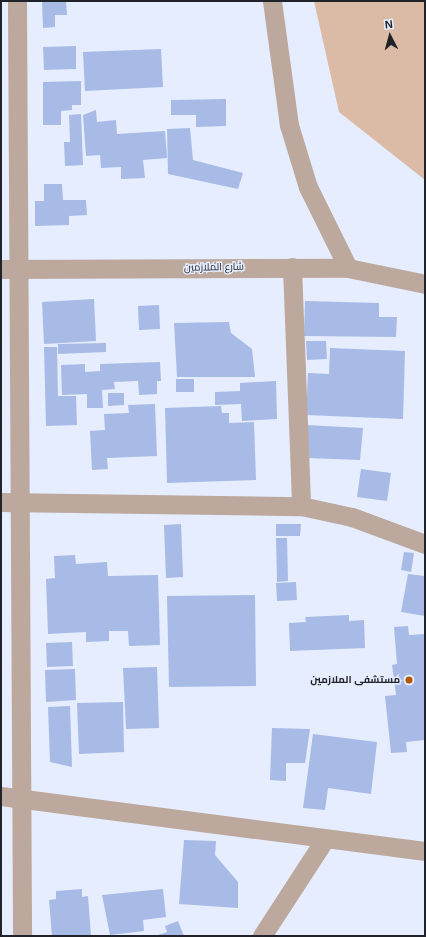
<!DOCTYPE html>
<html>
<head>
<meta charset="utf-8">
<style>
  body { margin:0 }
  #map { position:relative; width:426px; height:937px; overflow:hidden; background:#e5edfe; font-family:Arial,Cairo,sans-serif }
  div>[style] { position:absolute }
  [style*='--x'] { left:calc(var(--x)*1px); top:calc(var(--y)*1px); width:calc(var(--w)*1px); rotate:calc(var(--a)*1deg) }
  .green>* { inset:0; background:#dbbaa6 }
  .building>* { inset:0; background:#a8bbe6 }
  .minor>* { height:19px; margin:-9.5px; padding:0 9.5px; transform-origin:9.5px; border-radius:9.5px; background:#bca89c }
  .dots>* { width:11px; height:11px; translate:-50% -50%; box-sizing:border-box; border:2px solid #e5edfe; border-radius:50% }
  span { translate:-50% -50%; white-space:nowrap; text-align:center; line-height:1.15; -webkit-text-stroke:3px #e5edfe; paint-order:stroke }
  .street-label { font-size:10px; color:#202329 }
  .poi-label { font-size:10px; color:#202329; font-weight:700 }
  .right { translate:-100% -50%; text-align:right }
  .frame { position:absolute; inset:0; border:2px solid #202329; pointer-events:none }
  .north { position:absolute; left:370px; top:16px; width:40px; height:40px; -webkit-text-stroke:3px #e5edfe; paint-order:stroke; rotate:354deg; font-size:11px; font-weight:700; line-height:16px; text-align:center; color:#202329 }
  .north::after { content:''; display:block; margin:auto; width:14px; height:18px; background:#202329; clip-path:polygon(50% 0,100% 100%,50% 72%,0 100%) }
</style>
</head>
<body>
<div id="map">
  <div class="green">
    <div style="clip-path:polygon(314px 1px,425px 1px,425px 180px,339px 112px)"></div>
  </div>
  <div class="building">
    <div style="clip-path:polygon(42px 1px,66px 1px,67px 15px,55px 15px,55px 27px,43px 28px)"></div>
    <div style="clip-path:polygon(76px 46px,76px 69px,44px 70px,43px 47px)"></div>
    <div style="clip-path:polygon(161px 49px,163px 87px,85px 91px,83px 52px)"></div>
    <div style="clip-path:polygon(81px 81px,81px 105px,72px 105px,72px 110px,61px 111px,61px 125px,43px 125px,43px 82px)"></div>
    <div style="clip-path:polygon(226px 99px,226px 126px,196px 127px,196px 115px,171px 115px,171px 100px)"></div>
    <div style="clip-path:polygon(96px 110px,97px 122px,116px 120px,117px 134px,165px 131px,167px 158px,143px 160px,145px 178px,121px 179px,121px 167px,101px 168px,100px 155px,86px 156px,83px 115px)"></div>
    <div style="clip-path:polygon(81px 114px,83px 165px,65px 166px,64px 142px,70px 142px,69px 115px)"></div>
    <div style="clip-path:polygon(190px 128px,193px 160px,243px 173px,238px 189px,168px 174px,167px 129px)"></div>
    <div style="clip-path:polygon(44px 184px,62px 184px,63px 200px,86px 200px,87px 215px,69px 216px,69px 225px,35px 226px,35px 201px,44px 201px)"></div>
    <div style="clip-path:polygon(94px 299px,96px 341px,44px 344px,42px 302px)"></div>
    <div style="clip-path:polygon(305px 301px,379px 303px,379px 317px,397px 317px,396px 337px,304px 336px)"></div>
    <div style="clip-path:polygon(159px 305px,160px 329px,139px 330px,138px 306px)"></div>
    <div style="clip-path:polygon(229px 322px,231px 333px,252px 349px,255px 377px,177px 377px,174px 323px)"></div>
    <div style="clip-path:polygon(306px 341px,326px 341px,327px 359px,307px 360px)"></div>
    <div style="clip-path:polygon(106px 343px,106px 352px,58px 354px,58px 344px)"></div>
    <div style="clip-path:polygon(44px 347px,57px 347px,58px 396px,76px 396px,77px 425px,46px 426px)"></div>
    <div style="clip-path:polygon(330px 348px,405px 351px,403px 419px,306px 415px,308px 373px,329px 374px)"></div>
    <div style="clip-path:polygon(160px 362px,161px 381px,157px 381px,157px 394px,139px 395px,138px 381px,114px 382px,115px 389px,102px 390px,103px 408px,87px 408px,87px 394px,62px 395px,61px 365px,85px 364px,85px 372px,100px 371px,100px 364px)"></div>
    <div style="clip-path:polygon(176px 379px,194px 379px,194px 392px,176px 392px)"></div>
    <div style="clip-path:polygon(276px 381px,277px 419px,242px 421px,241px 404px,215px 405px,215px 392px,240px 391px,240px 383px)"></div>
    <div style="clip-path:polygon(108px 393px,124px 393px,124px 405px,108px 406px)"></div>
    <div style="clip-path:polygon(155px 404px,157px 456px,107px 458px,108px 469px,92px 470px,90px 431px,105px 430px,104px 414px,129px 413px,128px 405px)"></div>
    <div style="clip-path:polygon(221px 406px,222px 413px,229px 413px,229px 423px,254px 422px,256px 480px,167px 483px,165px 408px)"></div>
    <div style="clip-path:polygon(306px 425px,363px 428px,360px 460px,307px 458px)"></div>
    <div style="clip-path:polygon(361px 469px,391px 473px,387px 501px,357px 497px)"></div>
    <div style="clip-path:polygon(181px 524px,183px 577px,166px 578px,164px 525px)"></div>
    <div style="clip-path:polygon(276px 524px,301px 524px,300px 536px,276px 536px)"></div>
    <div style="clip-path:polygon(276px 538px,287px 538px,288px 581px,277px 582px)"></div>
    <div style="clip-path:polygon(404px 552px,414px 553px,411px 572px,401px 570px)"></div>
    <div style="clip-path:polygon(75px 555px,76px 564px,107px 562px,108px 576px,158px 575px,160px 645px,129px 646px,128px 631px,109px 631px,109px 641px,86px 642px,86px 632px,48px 634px,46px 579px,55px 578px,54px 556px)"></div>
    <div style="clip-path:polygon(408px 574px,425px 576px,425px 616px,401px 612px)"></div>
    <div style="clip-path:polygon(296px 582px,297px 600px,277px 601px,276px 583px)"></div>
    <div style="clip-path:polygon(255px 595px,256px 686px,169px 687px,167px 596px)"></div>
    <div style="clip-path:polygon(349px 615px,349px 621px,364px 620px,365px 648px,290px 651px,289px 623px,306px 622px,305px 617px)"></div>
    <div style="clip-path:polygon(408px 626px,409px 635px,425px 634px,425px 740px,406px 742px,407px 752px,391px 753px,385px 696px,396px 695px,392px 665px,397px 664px,394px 627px)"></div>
    <div style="clip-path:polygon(72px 642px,73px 666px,47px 667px,46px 643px)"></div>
    <div style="clip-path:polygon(157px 667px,159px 728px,126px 729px,123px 668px)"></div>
    <div style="clip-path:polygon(75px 669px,76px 700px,46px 702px,45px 670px)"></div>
    <div style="clip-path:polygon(123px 702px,124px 752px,79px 754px,77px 703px)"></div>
    <div style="clip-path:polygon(70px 706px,72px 767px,50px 762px,48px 707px)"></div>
    <div style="clip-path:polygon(272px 728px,310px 729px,305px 763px,286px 763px,286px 781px,270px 780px)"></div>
    <div style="clip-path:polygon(313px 734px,377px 742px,371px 794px,328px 788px,325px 810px,303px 808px)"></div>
    <div style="clip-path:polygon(184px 840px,216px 841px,215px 855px,238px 882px,238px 908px,179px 904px)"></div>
    <div style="clip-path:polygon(82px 889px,82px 897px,88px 896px,91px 936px,52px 936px,49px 900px,56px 899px,56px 891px)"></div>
    <div style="clip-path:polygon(163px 889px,166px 917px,143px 920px,144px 931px,110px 935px,102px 895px)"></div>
    <div style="clip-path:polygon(178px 921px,184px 936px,155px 936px,167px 932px,165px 926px)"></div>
  </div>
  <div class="minor">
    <div style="--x:17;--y:1;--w:935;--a:89.69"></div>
    <div style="--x:272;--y:1;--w:125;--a:82.2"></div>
    <div style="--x:289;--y:125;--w:65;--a:73"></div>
    <div style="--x:308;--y:187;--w:90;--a:63.7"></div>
    <div style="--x:292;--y:267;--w:239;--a:87.8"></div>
    <div style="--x:1;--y:269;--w:347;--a:-0.2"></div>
    <div style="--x:348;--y:268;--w:79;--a:11.7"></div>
    <div style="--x:1;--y:502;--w:300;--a:0.8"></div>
    <div style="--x:301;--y:506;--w:52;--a:12.2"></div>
    <div style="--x:352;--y:517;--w:78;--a:20.3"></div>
    <div style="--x:1;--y:796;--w:428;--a:7.4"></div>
    <div style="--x:262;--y:936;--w:116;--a:-57"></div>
  </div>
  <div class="dots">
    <div style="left:409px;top:680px;background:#b35700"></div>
  </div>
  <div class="street-label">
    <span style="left:214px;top:267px;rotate:-1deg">شارع الملازمين</span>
  </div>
  <div class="poi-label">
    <span class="right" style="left:400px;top:680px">مستشفى الملازمين</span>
  </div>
  <div class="frame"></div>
  <div class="north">N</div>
</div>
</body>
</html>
